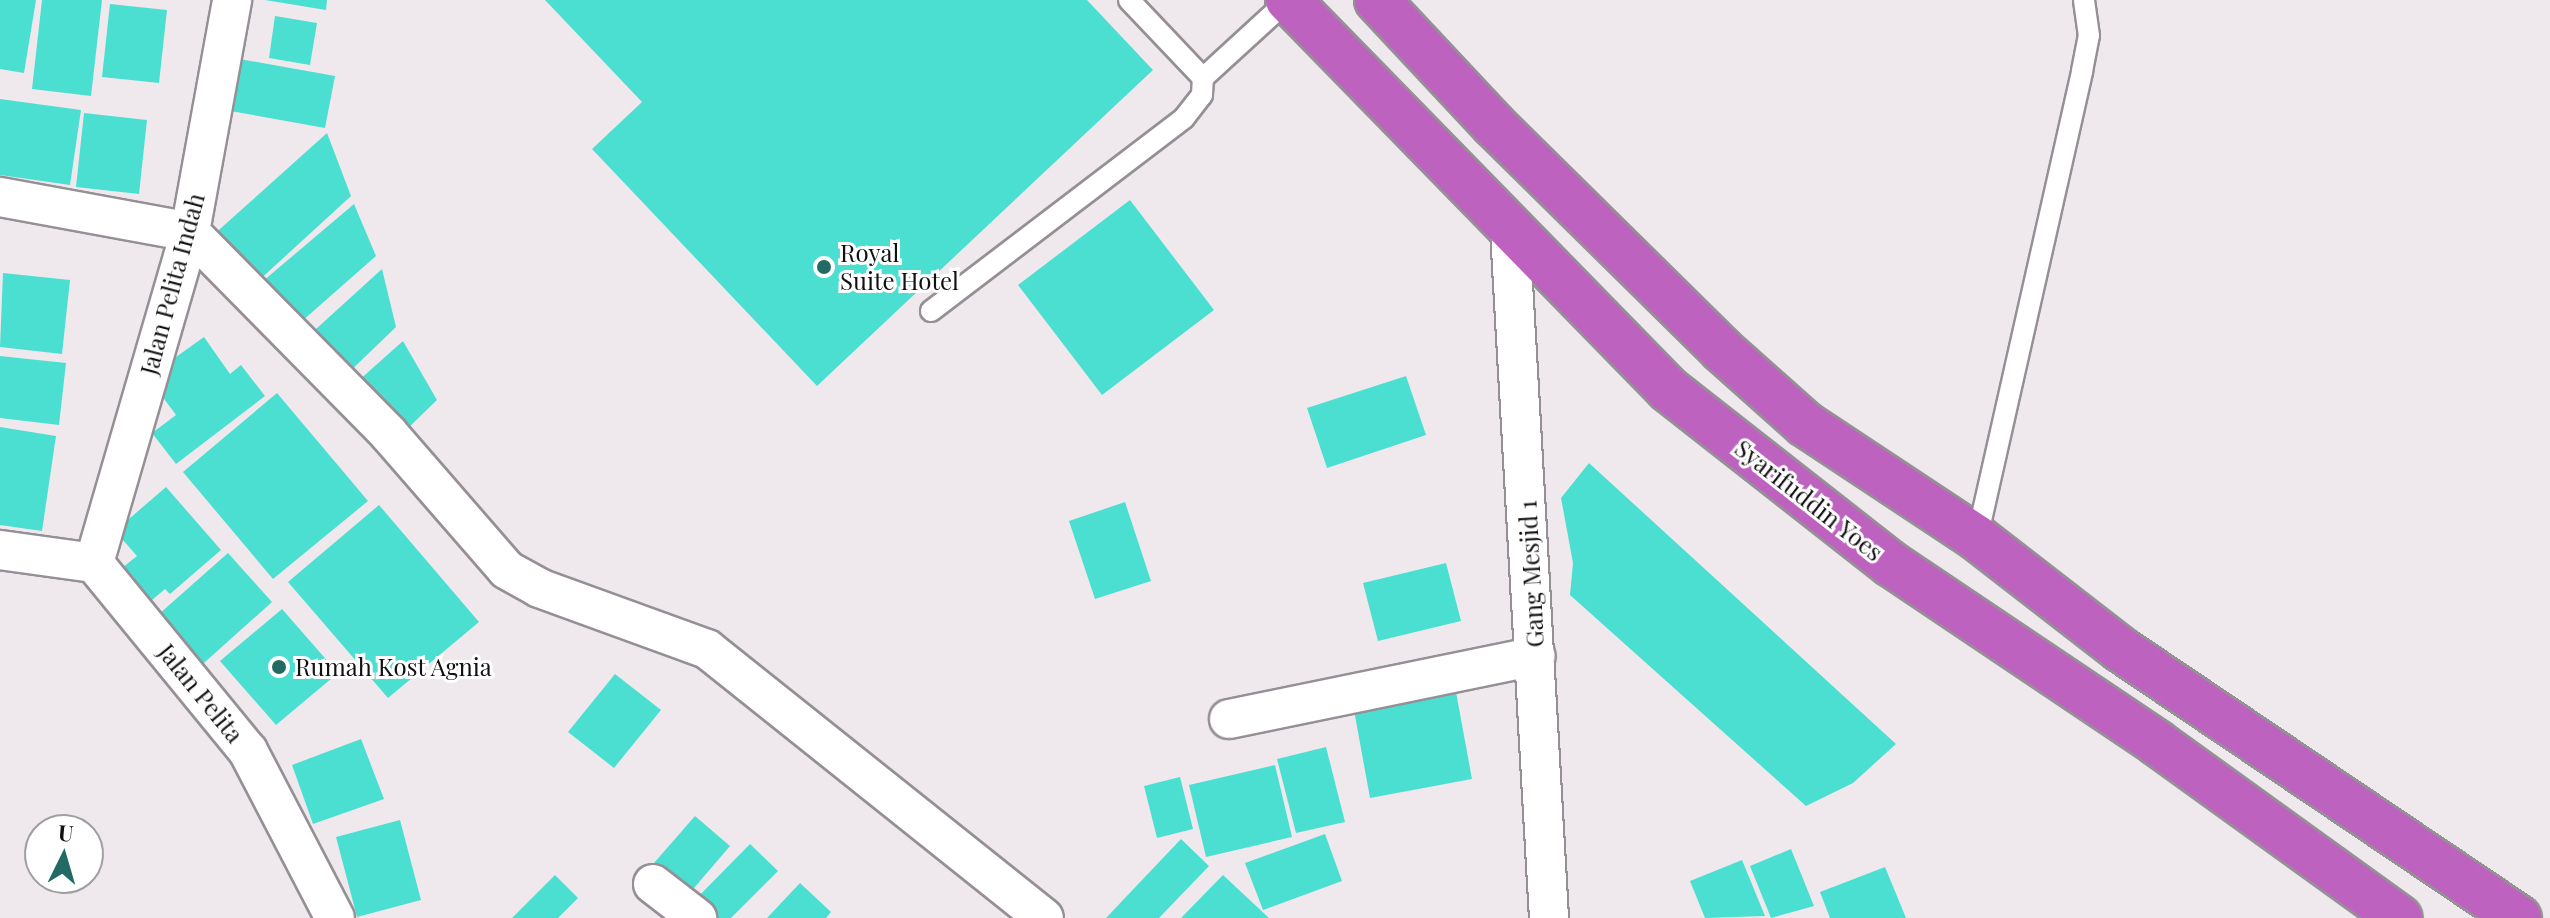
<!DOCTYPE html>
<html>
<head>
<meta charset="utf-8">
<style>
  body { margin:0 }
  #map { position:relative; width:2550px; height:918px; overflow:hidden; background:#efe9ee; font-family:"Playfair Display",serif }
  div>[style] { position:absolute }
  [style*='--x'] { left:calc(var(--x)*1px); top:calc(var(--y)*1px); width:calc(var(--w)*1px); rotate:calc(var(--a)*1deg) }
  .building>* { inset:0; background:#4bdfd1 }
  .roads { filter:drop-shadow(2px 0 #959095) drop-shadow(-2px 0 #959095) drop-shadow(0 2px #959095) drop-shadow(0 -2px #959095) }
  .lane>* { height:20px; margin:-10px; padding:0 10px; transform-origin:10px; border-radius:10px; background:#fff }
  .street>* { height:38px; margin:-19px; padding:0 19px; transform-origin:19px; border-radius:19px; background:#fff }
  .highway>* { height:44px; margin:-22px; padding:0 22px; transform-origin:22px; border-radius:22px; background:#be62bf }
  .dots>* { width:22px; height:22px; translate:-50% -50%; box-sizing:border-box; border:4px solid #fff; border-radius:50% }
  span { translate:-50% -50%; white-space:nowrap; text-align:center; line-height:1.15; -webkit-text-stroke:6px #fff; paint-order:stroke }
  .poi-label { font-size:24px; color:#121012 }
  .left { translate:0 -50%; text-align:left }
  .street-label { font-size:24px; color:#121012 }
  .north { position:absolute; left:24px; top:814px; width:80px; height:80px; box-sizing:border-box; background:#fff; border:2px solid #a09fa0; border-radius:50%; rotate:5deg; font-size:22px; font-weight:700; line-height:32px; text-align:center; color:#121012 }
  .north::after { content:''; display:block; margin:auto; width:28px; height:36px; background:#216b64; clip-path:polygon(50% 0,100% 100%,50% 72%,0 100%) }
</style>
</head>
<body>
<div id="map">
  <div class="building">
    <div style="clip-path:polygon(0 0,36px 0,24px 73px,0 69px)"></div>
    <div style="clip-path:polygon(42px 0,102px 0,91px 96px,32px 89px)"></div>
    <div style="clip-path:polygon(265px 0,327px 0,326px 10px)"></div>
    <div style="clip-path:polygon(545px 0,1087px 0,1153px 70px,817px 386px,592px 149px,642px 102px)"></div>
    <div style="clip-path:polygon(110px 4px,167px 10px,159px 83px,102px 77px)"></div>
    <div style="clip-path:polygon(275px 16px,317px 23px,310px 65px,269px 58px)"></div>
    <div style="clip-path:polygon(234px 58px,335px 76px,325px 128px,225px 110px)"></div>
    <div style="clip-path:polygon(0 99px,81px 110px,70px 185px,0 175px)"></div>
    <div style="clip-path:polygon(84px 113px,147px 120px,139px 194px,76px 187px)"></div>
    <div style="clip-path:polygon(327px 133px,351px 196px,255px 284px,211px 237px)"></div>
    <div style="clip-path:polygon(1130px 200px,1214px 310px,1102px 395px,1018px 285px)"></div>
    <div style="clip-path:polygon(354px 204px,376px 256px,293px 329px,256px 287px)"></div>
    <div style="clip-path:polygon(382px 269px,396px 327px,343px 378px,305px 339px)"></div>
    <div style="clip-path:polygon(3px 273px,70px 280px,62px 354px,0 347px)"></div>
    <div style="clip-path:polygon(204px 337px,230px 374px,241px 365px,265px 396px,176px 464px,152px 433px,176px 415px,148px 377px)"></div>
    <div style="clip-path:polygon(403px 341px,437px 400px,406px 430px,357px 382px)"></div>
    <div style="clip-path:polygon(0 356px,66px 363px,59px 425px,0 418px)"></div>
    <div style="clip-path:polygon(1406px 376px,1426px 435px,1327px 468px,1307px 408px)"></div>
    <div style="clip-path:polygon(277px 393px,368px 501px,273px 579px,183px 472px)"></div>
    <div style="clip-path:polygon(0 427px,56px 436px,42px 531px,0 525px)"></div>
    <div style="clip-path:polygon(1589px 463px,1896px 744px,1853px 783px,1806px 806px,1570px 595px,1573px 563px,1561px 498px)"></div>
    <div style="clip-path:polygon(166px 487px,221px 550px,170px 594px,165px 589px,145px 606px,117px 572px,137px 556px,115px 531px)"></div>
    <div style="clip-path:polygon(1125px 502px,1151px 581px,1095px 599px,1069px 521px)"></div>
    <div style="clip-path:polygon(379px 505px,479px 622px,388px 698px,288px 582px)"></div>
    <div style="clip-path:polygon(228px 553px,272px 602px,195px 671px,150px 622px)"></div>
    <div style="clip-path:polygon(1446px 563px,1461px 621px,1378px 641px,1363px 583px)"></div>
    <div style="clip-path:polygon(282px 609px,338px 673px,276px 725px,220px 661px)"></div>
    <div style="clip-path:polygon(615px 674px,661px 710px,614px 768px,568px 732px)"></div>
    <div style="clip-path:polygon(1456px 692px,1472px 779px,1370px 798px,1354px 710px)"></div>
    <div style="clip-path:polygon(361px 739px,384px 799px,313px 824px,292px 765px)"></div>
    <div style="clip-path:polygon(1326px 747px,1345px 822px,1296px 833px,1277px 759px)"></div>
    <div style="clip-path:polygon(1275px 765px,1292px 837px,1206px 857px,1189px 785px)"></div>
    <div style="clip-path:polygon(1180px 777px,1193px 829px,1157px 838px,1144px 786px)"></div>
    <div style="clip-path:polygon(695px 816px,730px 846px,682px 902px,647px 871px)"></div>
    <div style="clip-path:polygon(400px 820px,421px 900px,357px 917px,336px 837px)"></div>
    <div style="clip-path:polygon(1325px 834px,1342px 881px,1263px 910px,1245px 863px)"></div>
    <div style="clip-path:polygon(1181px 839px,1209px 866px,1159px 918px,1106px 918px)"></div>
    <div style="clip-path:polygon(750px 844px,778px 871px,731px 918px,704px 918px,691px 904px)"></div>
    <div style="clip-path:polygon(1791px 849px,1814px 906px,1771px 918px,1750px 866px)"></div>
    <div style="clip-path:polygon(1742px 860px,1765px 916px,1705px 918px,1690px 881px)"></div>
    <div style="clip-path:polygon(1885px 867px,1906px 918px,1830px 918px,1820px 892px)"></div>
    <div style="clip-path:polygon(555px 875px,578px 898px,558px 918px,512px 918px)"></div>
    <div style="clip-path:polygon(1223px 875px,1269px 918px,1181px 918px)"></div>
    <div style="clip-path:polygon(800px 883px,831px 912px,826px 918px,767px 918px)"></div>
  </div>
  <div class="roads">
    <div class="lane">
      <div style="--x:1129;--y:0;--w:108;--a:46.5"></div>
      <div style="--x:1203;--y:78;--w:115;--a:-42.5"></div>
      <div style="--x:931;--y:311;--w:318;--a:-37.3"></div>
      <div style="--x:1184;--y:118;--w:29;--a:-52"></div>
      <div style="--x:1202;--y:95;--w:17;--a:-87"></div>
      <div style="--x:1977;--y:538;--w:479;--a:-77.3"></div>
      <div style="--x:2082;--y:71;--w:36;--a:-79"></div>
      <div style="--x:2089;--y:36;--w:36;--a:-98"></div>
    </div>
    <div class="street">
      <div style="--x:0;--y:197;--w:193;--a:10.4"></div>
      <div style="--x:190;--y:232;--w:282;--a:45.4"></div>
      <div style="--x:388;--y:433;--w:181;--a:49"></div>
      <div style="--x:507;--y:570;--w:37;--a:29"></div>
      <div style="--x:539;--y:588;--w:179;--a:20"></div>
      <div style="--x:707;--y:649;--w:431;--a:38.6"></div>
      <div style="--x:1510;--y:231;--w:688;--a:86.75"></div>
      <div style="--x:0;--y:550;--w:95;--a:7.9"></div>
      <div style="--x:94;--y:563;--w:243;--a:50.7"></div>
      <div style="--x:248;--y:751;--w:188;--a:62.5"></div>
      <div style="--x:94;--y:563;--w:345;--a:-73.8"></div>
      <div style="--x:190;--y:232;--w:236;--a:-79.7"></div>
      <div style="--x:1229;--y:719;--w:313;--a:-11.6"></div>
      <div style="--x:653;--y:884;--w:56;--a:37.7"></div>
    </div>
    <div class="highway">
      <div style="--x:1288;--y:0;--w:545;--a:45.67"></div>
      <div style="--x:1669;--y:390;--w:282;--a:38.1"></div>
      <div style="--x:1891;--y:564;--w:321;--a:33.9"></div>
      <div style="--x:2157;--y:743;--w:299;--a:35.8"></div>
      <div style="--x:1377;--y:0;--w:171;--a:46.9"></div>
      <div style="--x:1494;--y:125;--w:320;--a:44.6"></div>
      <div style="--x:1722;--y:350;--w:111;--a:41.7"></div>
      <div style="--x:1805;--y:424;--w:206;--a:33.5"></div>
      <div style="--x:1977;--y:538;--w:181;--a:37.8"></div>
      <div style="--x:2120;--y:649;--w:481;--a:34"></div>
    </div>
  </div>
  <div class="dots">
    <div style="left:824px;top:267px;background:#216b64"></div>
    <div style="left:279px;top:667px;background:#216b64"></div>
  </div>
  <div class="poi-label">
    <span class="left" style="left:840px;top:267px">Royal<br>Suite Hotel</span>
    <span class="left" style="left:295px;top:667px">Rumah Kost Agnia</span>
  </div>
  <div class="street-label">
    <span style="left:172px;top:284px;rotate:-75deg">Jalan Pelita Indah</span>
    <span style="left:1809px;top:500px;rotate:38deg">Syarifuddin Yoes</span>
    <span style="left:1531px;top:574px;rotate:-93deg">Gang Mesjid 1</span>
    <span style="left:201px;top:693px;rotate:51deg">Jalan Pelita</span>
  </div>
  <div class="north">U</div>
</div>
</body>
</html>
